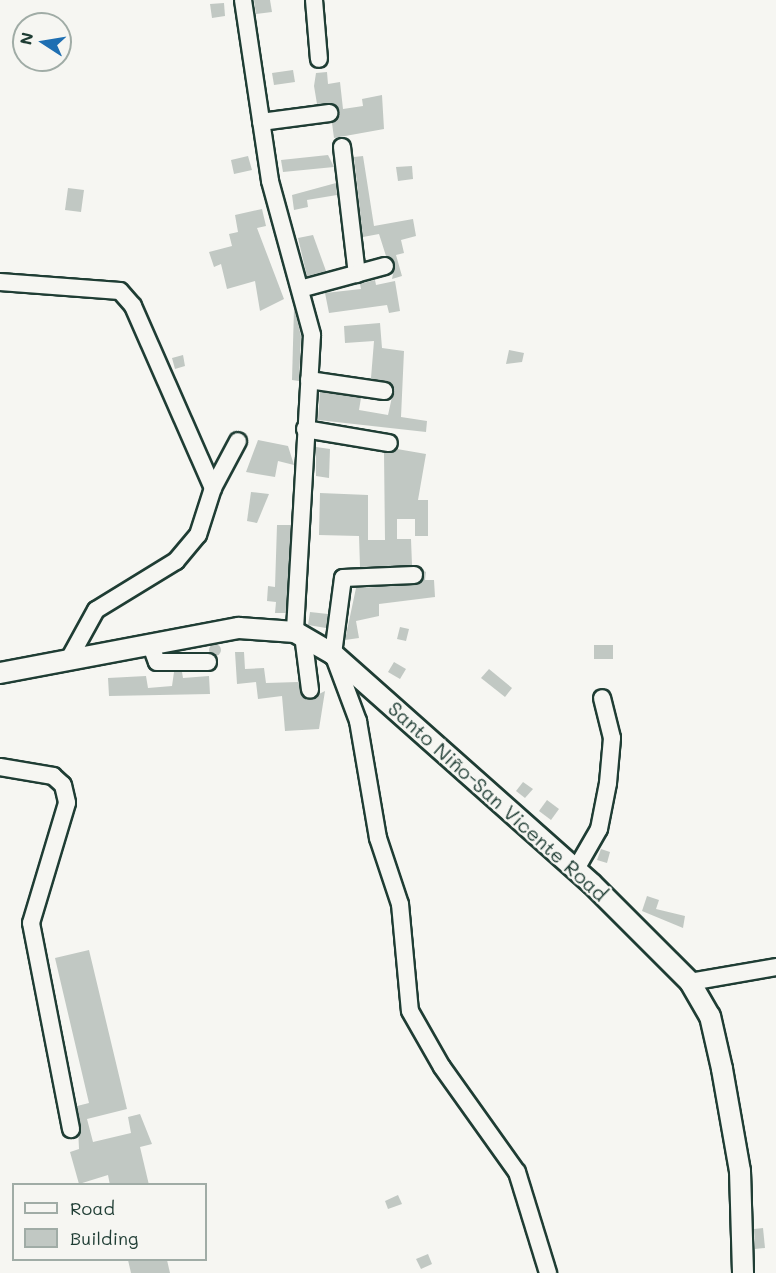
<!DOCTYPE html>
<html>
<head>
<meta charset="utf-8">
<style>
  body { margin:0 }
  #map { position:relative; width:776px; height:1273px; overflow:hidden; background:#f6f6f2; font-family:Mali,sans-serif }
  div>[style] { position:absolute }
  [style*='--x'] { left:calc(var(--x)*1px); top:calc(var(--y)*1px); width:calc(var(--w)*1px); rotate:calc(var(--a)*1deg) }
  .building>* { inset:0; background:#c1c8c3 }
  .round { border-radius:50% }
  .roads { filter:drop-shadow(2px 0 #1f3d34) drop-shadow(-2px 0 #1f3d34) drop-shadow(0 2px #1f3d34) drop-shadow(0 -2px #1f3d34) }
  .minor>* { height:16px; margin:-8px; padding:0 8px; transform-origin:8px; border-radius:8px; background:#f6f6f2 }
  .major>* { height:20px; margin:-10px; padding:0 10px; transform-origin:10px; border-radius:10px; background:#f6f6f2 }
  span { translate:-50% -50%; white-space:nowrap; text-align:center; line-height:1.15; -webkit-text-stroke:4.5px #f6f6f2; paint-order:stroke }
  .street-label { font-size:20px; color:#1f3d34 }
  .legend { position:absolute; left:12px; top:1183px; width:195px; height:78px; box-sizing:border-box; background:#f6f6f2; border:2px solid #a0aca6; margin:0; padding:8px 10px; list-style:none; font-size:18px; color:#1f3d34 }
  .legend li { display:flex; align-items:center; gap:12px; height:30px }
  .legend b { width:30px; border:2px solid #a0aca6 }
  .north { position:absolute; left:12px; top:12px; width:60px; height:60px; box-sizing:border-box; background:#f6f6f2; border:2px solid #a0aca6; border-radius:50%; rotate:282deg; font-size:16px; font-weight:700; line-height:24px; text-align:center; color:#1f3d34 }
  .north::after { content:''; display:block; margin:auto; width:21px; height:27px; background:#1f6fb2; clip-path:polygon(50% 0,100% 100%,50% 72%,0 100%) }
</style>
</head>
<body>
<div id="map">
  <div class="building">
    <div style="clip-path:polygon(254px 0,270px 0,272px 12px,256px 14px)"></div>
    <div style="clip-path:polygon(224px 3px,225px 16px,212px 18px,210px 4px)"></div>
    <div style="clip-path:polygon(293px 70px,295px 82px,274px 85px,272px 73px)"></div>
    <div style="clip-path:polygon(327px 72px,328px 84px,340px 82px,343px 109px,363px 106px,362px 99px,382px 95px,384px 129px,334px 138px,332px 123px,339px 111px,332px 103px,317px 104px,314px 86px,316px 73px)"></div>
    <div style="clip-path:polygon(328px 155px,334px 167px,283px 172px,281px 160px)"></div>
    <div style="clip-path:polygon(248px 156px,252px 170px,234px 174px,231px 160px)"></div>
    <div style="clip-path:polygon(363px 156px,374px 226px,413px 219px,416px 236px,401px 240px,404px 253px,396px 255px,402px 276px,392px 279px,395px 263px,386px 256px,379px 234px,363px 237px,354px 157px)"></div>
    <div style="clip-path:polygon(412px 166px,413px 179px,398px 181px,396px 167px)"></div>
    <div style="clip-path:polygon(336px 183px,337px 195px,307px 200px,308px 207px,294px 210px,292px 195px)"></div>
    <div style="clip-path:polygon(68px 188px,84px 190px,81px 212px,65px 210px)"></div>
    <div style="clip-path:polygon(262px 209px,266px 226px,257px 228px,284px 299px,260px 311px,255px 281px,227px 289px,221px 264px,214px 267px,209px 252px,232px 246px,229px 234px,238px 232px,235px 215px)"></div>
    <div style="clip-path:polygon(313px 235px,326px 271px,307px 276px,298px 238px)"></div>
    <div style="clip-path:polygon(375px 280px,376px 285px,395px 281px,400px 311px,389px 313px,387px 305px,329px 313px,325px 293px,361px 289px,360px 284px)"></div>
    <div style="clip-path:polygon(294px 308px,301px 336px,299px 381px,292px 380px)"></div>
    <div style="clip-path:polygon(380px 323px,382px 348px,404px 351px,401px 417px,427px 421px,426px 432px,318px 420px,320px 392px,361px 398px,359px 410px,388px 415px,394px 388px,371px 378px,374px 341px,345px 343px,344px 326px)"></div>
    <div style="clip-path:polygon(509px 350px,524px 353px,522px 362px,506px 364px)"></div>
    <div style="clip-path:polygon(183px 355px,185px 366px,175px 369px,172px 358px)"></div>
    <div style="clip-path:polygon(258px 440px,288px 446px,294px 465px,278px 461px,275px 477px,246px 472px)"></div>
    <div style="clip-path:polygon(316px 447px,330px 449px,329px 478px,316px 476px)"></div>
    <div style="clip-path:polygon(397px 449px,426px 454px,418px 500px,428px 500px,428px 536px,415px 536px,415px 519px,397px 519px,397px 539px,411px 539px,412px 565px,360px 567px,359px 536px,319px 535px,320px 493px,368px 495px,368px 540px,385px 540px,384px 453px)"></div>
    <div style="clip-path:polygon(251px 492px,269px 494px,257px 523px,247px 521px)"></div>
    <div style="clip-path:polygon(277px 525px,291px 525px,286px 613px,275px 613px,276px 602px,267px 601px,268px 586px,275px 587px)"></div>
    <div style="clip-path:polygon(424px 571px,426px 572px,425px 580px,434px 580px,435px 597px,379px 604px,379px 616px,356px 621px,359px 638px,345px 640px,356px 588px,415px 585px)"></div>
    <div style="clip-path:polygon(310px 612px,328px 614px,326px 628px,308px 625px)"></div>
    <div style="clip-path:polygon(400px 627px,409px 629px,406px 641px,397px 639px)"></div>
    <div class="round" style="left:209px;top:644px;width:12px;height:12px"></div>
    <div style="clip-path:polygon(594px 645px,613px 645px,613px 659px,594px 659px)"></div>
    <div style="clip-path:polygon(235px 652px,244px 652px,245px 669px,264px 668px,266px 683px,298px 682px,307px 700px,325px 691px,319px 729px,285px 731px,282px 696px,258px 699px,256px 682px,237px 684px)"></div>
    <div style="clip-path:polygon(394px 662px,406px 669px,400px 679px,388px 672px)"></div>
    <div style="clip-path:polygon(489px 669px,512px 688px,505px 697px,481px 678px)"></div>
    <div style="clip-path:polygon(174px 672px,182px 672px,183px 678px,209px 676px,210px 694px,109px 696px,108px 678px,146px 676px,148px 688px,172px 686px)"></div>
    <div style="clip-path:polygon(523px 782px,533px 789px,525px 798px,516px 791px)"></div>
    <div style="clip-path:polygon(547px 800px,559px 809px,551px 820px,539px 811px)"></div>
    <div style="clip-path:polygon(601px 849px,610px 852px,607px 863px,597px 860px)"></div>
    <div style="clip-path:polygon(647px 896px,659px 900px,656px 909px,685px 916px,683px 928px,642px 911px)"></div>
    <div style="clip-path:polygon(89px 950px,127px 1109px,87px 1119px,93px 1142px,131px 1133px,128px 1117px,140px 1114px,152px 1144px,140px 1147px,149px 1185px,110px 1185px,108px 1175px,79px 1184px,70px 1152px,79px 1149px,77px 1106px,89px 1103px,55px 958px)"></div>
    <div style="clip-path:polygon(398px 1195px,402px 1204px,388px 1209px,385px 1201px)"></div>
    <div style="clip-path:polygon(763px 1228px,765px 1248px,755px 1249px,754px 1229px)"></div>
    <div style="clip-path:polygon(428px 1254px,432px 1264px,421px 1269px,416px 1259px)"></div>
    <div style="clip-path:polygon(128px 1260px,167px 1260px,170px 1273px,131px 1273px)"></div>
  </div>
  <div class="roads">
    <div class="minor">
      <div style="--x:243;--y:0;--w:183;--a:81.5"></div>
      <div style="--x:270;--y:181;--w:160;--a:74.7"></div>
      <div style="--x:312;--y:335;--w:297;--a:93.3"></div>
      <div style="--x:314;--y:0;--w:59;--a:85.2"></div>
      <div style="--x:261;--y:122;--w:69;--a:-7.5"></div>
      <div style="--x:342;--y:147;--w:128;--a:83.3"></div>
      <div style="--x:0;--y:282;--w:120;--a:4.3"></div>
      <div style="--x:120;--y:291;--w:20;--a:49"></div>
      <div style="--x:133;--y:306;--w:199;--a:66.3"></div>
      <div style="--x:300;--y:289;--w:88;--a:-15.1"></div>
      <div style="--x:309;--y:380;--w:76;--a:8.3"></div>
      <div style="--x:305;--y:429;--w:85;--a:9.5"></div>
      <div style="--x:414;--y:575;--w:71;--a:177.6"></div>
      <div style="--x:343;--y:578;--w:77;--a:97.5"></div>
      <div style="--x:333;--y:654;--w:72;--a:69.5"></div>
      <div style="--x:358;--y:721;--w:119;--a:80.3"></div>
      <div style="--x:378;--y:838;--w:70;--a:71.6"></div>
      <div style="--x:400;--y:904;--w:107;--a:84.7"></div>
      <div style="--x:410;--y:1011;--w:64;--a:60.3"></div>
      <div style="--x:442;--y:1067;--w:129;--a:54.5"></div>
      <div style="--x:517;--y:1172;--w:106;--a:72.9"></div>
      <div style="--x:303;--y:635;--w:55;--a:82.7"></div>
      <div style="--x:150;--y:643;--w:20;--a:70"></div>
      <div style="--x:157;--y:662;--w:51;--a:0"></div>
      <div style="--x:69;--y:659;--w:56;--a:-61.1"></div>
      <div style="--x:96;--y:610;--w:94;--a:-31.5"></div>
      <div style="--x:176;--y:561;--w:34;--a:-50"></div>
      <div style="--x:198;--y:535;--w:49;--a:-72.3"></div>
      <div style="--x:213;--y:488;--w:53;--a:-62"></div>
      <div style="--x:0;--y:767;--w:54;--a:9.6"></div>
      <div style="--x:53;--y:776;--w:13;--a:42"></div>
      <div style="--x:63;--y:785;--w:18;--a:77"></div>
      <div style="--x:67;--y:803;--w:125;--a:106.7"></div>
      <div style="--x:31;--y:923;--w:210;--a:79"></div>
      <div style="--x:576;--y:869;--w:46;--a:-60.1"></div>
      <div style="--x:599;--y:829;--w:47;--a:-78.9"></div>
      <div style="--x:608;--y:783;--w:45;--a:-84.9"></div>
      <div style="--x:612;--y:738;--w:41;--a:-104"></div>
      <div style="--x:690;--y:982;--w:87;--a:-9.9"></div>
    </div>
    <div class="major">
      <div style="--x:0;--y:673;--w:243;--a:-10.7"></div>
      <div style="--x:239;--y:628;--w:56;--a:4.1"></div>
      <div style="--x:295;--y:632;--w:44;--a:30.1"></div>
      <div style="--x:333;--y:654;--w:346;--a:41.6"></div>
      <div style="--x:592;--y:884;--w:139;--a:45"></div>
      <div style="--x:690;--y:982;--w:39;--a:60"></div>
      <div style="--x:710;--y:1016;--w:54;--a:77.2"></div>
      <div style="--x:722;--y:1069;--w:104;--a:80"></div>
      <div style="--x:740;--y:1171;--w:102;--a:88.3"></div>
    </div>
  </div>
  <div class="street-label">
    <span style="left:498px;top:801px;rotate:42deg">Santo Niño-San Vicente Road</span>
  </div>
  <ul class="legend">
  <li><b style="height:8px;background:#f6f6f2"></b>Road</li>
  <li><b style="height:16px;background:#c1c8c3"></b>Building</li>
  </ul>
  <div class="north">N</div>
</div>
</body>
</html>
